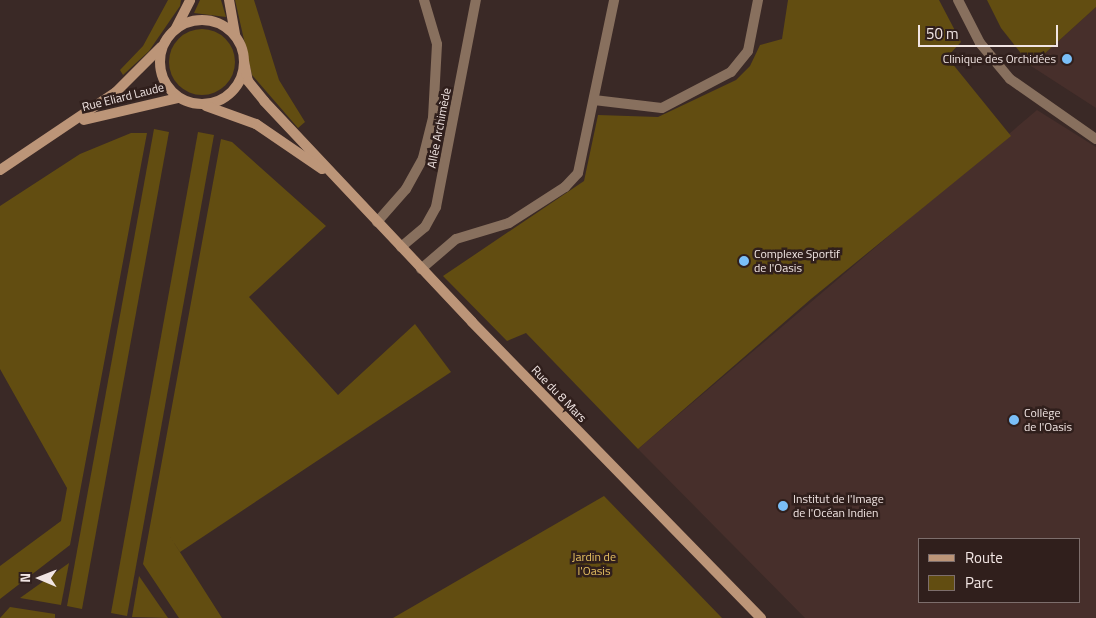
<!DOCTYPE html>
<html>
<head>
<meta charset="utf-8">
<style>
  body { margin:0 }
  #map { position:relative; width:1096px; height:618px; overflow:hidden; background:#3a2926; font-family:"Titillium Web",sans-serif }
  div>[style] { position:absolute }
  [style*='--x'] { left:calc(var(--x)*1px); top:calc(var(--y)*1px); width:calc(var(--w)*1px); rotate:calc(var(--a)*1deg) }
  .built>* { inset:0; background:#472f2b }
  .green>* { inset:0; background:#624d11 }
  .round { border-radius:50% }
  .minor>* { height:10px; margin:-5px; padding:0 5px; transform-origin:5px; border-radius:5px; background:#88705e }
  .tertiary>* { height:10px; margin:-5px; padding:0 5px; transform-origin:5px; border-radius:5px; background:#88705e }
  .secondary>* { height:10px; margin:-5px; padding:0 5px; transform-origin:5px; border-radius:5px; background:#bc9578 }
  .secondary>.ring { margin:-5px; padding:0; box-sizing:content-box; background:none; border:10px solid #bc9578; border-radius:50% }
  .dots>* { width:14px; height:14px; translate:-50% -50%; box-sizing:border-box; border:2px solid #301f1c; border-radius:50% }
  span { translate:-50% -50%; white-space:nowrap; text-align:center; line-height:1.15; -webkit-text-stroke:5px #301f1c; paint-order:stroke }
  .poi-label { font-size:12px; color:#f1e5e3 }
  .right { translate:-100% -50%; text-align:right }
  .left { translate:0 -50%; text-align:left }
  .street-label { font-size:12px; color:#f1e5e3 }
  .park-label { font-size:12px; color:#e6c062 }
  .legend { position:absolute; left:918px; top:538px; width:162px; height:65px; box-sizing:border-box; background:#301f1c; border:1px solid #7d6e6c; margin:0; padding:6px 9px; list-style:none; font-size:15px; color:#f1e5e3 }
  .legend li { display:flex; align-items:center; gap:10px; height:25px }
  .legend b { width:25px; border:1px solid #7d6e6c }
  .north { position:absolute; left:15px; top:553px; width:50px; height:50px; -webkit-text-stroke:4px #301f1c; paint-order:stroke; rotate:271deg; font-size:14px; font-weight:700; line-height:20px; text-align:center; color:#f1e5e3 }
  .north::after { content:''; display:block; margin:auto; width:18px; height:22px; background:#f1e5e3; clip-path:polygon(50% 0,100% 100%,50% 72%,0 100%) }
  .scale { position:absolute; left:918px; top:25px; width:140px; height:22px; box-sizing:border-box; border:2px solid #f1e5e3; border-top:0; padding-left:6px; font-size:15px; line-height:18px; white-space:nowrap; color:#f1e5e3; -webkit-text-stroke:4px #301f1c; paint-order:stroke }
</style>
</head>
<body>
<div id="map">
  <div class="built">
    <div style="clip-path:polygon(1096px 7px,1096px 108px,1031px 66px)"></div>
    <div style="clip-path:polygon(evenodd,1037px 110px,1096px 147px,1096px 618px,805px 618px,638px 449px,1037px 110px,920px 539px,1080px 539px,1080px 602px,920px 602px,920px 539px)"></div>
  </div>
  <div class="green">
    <div style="clip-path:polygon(168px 0,181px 0,180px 6px,149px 51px,123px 75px,120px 70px,143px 46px)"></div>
    <div style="clip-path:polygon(200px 0,221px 0,226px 17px,194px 13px)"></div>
    <div style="clip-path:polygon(235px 0,254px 0,279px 80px,305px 122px,298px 128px,252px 75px)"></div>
    <div style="clip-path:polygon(788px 0,939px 0,961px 42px,947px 57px,1011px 136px,811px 299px,638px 449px,526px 333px,507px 341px,443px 276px,584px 181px,598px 115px,658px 117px,736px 80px,750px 66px,760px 45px,782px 39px)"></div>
    <div style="clip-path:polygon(987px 0,1096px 0,1096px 7px,1031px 66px,1001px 28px)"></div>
    <div class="round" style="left:169px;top:29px;width:66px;height:66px"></div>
    <div style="clip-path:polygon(154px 129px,169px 132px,82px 609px,67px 606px)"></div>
    <div style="clip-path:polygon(198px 132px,214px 135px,127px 616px,111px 613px)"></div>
    <div style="clip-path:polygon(131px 133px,147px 133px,70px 545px,0 599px,0 566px,61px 521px,67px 488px,0 369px,0 206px,80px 154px)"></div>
    <div style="clip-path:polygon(221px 139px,232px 142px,326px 226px,249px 297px,338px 395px,415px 324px,451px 372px,180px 552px,169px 535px,222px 618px,179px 618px,143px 564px)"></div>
    <div style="clip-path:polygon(604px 496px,722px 618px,393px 618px)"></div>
    <div style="clip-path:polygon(69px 563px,61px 605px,20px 598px)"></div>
    <div style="clip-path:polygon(139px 576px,168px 618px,132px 617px)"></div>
    <div style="clip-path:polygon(10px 607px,55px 614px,55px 618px,0 618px)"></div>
  </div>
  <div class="minor">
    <div style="--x:594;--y:100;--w:68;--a:6.7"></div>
    <div style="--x:662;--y:108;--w:78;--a:-27.6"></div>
    <div style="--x:731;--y:72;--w:27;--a:-51"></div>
    <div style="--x:748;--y:51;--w:52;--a:-78.9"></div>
    <div style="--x:377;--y:222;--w:44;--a:-48.7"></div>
    <div style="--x:406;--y:189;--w:35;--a:-61"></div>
    <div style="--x:423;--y:158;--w:41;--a:-76"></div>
    <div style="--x:433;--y:118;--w:74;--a:-86.9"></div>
    <div style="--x:437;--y:44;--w:46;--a:-106.5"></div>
    <div style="--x:401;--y:247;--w:31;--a:-40"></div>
    <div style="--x:425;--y:227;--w:23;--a:-61"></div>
    <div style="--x:436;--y:207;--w:211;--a:-79.1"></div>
    <div style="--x:421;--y:269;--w:46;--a:-40.6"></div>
    <div style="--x:456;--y:239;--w:55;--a:-16.8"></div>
    <div style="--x:509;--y:223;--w:67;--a:-32.7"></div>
    <div style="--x:565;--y:187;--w:19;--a:-47"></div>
    <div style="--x:578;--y:173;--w:177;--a:-78.2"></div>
  </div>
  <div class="tertiary">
    <div style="--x:958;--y:0;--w:48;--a:62.9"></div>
    <div style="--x:980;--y:43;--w:47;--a:50.2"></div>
    <div style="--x:1010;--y:79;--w:105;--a:34.9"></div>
  </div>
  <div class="secondary">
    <div style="--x:229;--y:0;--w:36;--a:80"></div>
    <div class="ring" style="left:160px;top:20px;width:74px;height:74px"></div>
    <div style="--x:176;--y:28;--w:31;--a:-63"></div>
    <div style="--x:244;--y:61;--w:20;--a:79"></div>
    <div style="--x:248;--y:81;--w:26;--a:51"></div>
    <div style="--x:264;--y:101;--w:303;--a:46.7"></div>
    <div style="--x:472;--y:322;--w:414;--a:45.7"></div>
    <div style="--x:206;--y:106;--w:53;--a:19.8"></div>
    <div style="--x:256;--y:124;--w:80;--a:34.3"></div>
    <div style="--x:84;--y:120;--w:97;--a:-13.2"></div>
    <div style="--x:0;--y:170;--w:140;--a:-33.9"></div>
    <div style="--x:116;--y:92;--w:64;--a:-45"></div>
  </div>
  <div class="dots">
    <div style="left:1067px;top:59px;background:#7abff8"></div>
    <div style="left:744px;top:261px;background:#7abff8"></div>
    <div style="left:1014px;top:420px;background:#7abff8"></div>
    <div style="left:783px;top:506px;background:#7abff8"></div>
  </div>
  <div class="poi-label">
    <span class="right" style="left:1056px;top:59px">Clinique des Orchidées</span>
    <span class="left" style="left:754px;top:261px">Complexe Sportif<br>de l'Oasis</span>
    <span class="left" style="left:1024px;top:420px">Collège<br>de l'Oasis</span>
    <span class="left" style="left:793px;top:506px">Institut de l'Image<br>de l'Océan Indien</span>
  </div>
  <div class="street-label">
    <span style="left:123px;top:97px;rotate:-14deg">Rue Eliard Laude</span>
    <span style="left:439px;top:128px;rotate:-79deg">Allée Archimède</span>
    <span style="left:559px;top:394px;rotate:46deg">Rue du 8 Mars</span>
  </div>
  <div class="park-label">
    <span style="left:594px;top:564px">Jardin de<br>l'Oasis</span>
  </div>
  <ul class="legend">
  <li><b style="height:6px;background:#bc9578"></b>Route</li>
  <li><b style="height:14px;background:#624d11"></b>Parc</li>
  </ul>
  <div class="north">N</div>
  <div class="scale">50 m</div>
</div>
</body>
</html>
